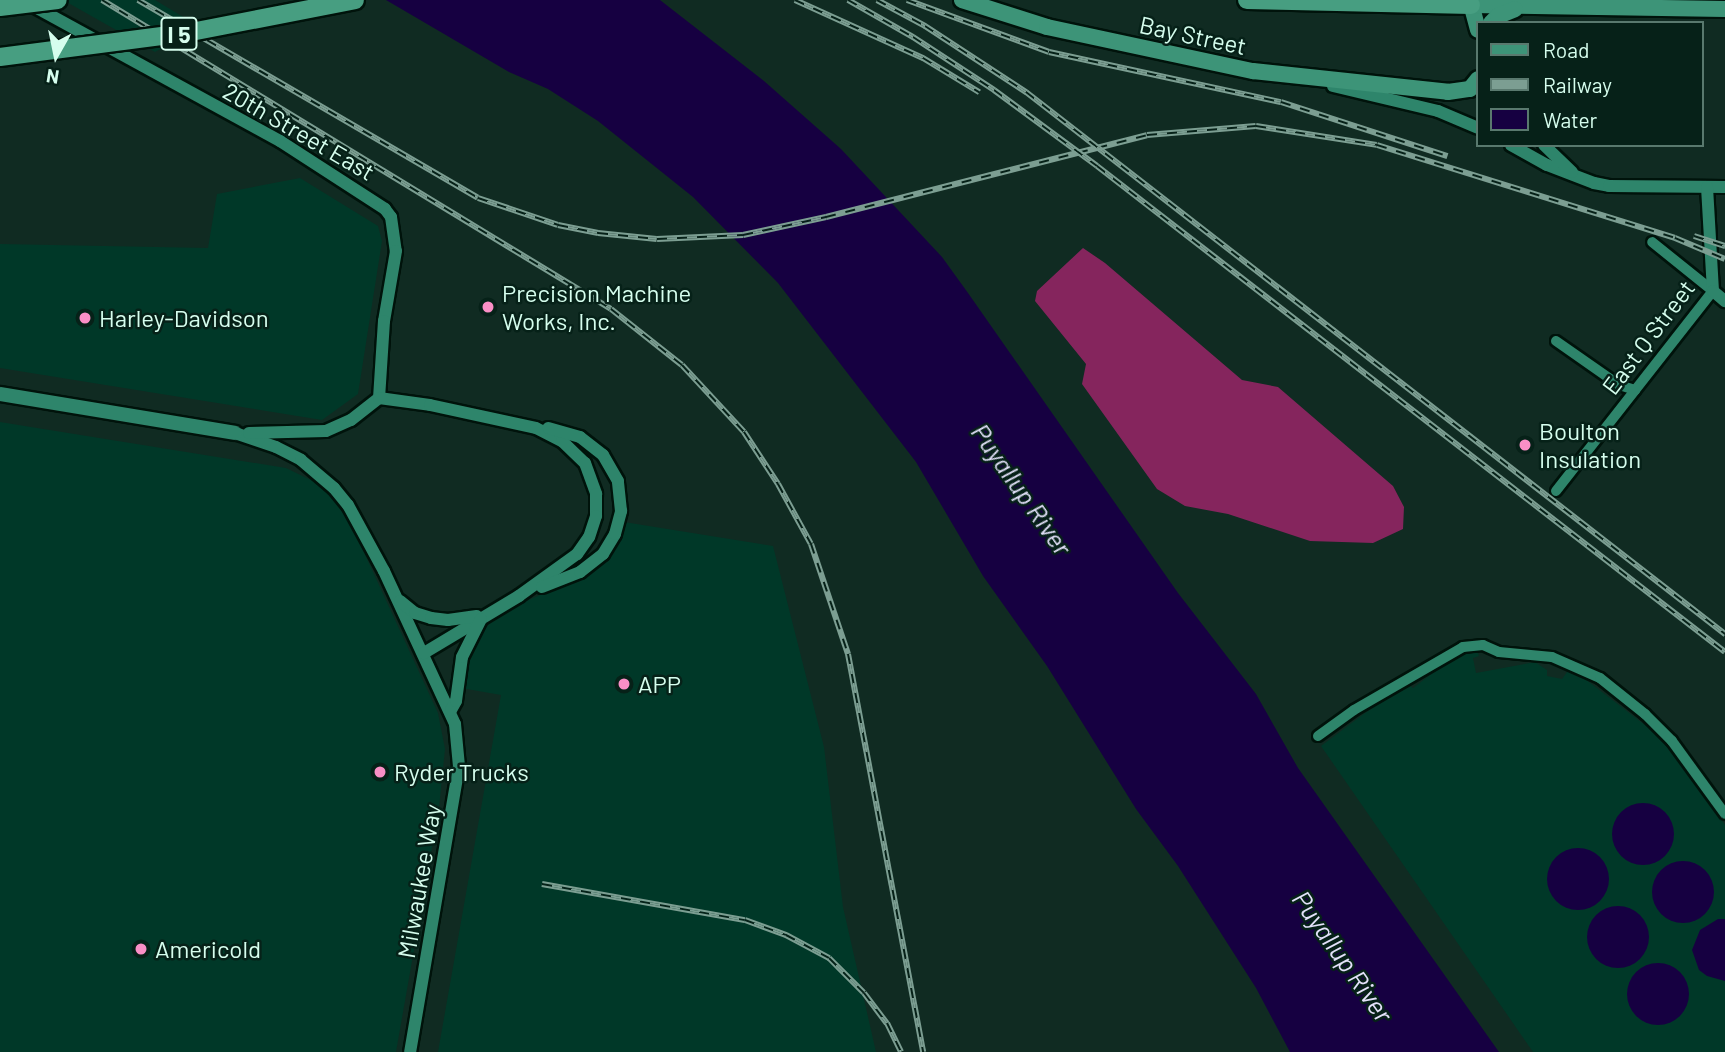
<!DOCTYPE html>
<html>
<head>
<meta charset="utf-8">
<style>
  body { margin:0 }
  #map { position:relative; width:1725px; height:1052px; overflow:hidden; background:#102b22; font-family:Barlow,sans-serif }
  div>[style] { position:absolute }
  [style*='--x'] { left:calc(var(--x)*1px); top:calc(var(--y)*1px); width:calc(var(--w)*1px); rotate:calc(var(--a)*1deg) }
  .built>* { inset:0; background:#003828 }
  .forest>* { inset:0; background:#85255d }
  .water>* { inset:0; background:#160041 }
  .round { border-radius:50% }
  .roads { filter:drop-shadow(2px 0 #00130b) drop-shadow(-2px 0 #00130b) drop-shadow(0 2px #00130b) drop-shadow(0 -2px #00130b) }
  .minor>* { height:10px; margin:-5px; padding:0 5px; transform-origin:5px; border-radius:5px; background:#2e856b }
  .tertiary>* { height:12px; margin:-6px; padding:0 6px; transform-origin:6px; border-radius:6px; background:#2e856b }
  .secondary>* { height:14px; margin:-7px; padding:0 7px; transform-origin:7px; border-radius:7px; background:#2e856b }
  .primary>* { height:16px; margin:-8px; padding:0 8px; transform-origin:8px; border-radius:8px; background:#3d9478 }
  .motorway>* { height:18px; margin:-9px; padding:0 9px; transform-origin:9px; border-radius:9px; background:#479e81 }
  .rail>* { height:6px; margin-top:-3px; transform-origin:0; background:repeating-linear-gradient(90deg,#062118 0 10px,#7c9e92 0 20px); box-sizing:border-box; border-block:2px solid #7c9e92 }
  .bridges { filter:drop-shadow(2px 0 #00130b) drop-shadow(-2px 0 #00130b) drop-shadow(0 2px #00130b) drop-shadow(0 -2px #00130b) }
  .motorway-bridge>* { height:18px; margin:-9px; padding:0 9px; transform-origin:9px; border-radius:9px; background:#479e81 }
  .dots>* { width:19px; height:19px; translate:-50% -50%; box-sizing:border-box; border:4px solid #062118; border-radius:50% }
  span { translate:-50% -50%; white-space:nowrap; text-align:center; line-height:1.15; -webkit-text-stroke:5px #062118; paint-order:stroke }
  .shield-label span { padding:2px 5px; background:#062118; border:2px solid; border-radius:5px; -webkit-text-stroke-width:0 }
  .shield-label { font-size:23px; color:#d6feee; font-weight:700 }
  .street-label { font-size:24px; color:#d6feee }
  .poi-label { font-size:24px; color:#d6feee }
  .left { translate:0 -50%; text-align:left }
  .water-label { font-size:26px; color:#e3e1fa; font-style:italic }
  .legend { position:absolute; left:1476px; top:21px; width:228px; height:126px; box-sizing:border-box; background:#062118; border:2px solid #59796e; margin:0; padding:9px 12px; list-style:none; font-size:21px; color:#d6feee }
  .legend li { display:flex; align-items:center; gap:14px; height:35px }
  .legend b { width:35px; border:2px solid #59796e }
  .north { position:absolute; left:21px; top:21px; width:70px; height:70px; -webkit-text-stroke:5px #062118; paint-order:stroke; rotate:189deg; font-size:19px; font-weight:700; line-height:28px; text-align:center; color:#d6feee }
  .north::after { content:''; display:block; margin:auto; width:24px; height:32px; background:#d6feee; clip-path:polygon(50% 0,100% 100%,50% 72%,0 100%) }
</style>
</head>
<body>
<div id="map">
  <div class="built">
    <div style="clip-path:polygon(63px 0,155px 0,200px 27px,155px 52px)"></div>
    <div style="clip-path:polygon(300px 178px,378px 226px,382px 241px,358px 394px,322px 420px,0 368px,0 244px,208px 248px,217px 194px)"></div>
    <div style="clip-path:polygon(0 422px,286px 468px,319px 484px,344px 509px,438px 713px,445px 749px,439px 808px,396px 1052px,0 1052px)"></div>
    <div style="clip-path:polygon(624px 522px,773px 546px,824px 747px,843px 907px,876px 1052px,438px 1052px,501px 695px,461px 688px,464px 666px,477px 639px,493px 619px,515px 606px,585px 575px,602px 563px,615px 548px)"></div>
    <div style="clip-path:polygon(1477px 651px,1479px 656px,1473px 658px,1476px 673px,1535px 662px,1547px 670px,1547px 676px,1562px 679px,1567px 672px,1576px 672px,1667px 742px,1725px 825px,1725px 1052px,1533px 1052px,1321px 746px,1365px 713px,1409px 685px,1413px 688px,1454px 657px)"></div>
  </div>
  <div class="forest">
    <div style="clip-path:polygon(1083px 248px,1105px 263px,1242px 380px,1278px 387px,1393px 486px,1404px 507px,1403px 529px,1373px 543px,1310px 541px,1228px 514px,1185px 506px,1157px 489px,1082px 384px,1086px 364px,1035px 301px,1037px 291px)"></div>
  </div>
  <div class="water">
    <div style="clip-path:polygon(386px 0,660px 0,764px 81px,841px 149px,942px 257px,968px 293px,1178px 593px,1256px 694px,1298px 768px,1499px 1052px,1290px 1052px,1256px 988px,1178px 866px,1136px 809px,1047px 666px,983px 576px,916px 462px,778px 283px,693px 197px,598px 121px,548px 89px,509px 72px)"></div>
    <div class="round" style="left:1612px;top:803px;width:62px;height:62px"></div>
    <div class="round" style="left:1547px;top:848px;width:62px;height:62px"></div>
    <div class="round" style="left:1652px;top:861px;width:62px;height:62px"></div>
    <div class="round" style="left:1587px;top:906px;width:62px;height:62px"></div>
    <div style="clip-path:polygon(1718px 919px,1725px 919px,1725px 981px,1707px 976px,1699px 970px,1692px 950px,1700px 930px)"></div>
    <div class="round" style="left:1627px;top:963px;width:62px;height:62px"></div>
  </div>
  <div class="roads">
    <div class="minor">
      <div style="--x:1556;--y:341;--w:77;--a:34.9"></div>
      <div style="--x:1619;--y:385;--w:17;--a:17"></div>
      <div style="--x:1556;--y:491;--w:254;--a:-51.9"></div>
      <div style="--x:1713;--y:291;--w:78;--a:-141.2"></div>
      <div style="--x:1318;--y:736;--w:44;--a:-35.8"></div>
      <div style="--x:1354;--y:710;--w:126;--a:-30"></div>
      <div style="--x:1463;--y:647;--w:20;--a:-6"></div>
      <div style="--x:1483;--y:645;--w:17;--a:24"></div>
      <div style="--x:1499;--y:652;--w:53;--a:5.4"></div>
      <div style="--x:1552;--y:657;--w:52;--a:23.6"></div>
      <div style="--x:1600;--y:678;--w:58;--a:38.7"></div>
      <div style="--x:1645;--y:714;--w:38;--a:45"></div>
      <div style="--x:1672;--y:741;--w:90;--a:54"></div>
    </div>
    <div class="tertiary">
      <div style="--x:28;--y:3;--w:287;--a:28.7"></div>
      <div style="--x:280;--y:141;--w:125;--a:32.9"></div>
      <div style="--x:385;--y:209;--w:10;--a:53"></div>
      <div style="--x:391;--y:217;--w:34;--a:82"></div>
      <div style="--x:396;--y:251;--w:71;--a:99.7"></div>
      <div style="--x:384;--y:321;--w:77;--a:93.7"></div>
      <div style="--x:1333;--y:86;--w:108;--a:13.4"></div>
      <div style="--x:1438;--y:111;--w:43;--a:23"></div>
      <div style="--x:1511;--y:145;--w:41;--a:29.1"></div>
      <div style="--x:1547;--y:165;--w:50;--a:21"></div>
      <div style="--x:1594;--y:183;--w:15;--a:11"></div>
      <div style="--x:1609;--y:186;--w:116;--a:0.5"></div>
      <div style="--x:1544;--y:145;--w:39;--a:44"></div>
      <div style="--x:1707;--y:187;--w:104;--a:86.7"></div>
      <div style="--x:1713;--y:291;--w:16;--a:40"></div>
      <div style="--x:235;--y:433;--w:43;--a:18.9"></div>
      <div style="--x:276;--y:447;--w:28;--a:27"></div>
      <div style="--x:301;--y:460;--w:43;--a:40.3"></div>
      <div style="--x:334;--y:488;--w:22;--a:51"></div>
      <div style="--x:348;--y:505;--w:75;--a:61.4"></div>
      <div style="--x:384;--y:571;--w:169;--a:65.1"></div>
      <div style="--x:455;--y:724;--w:42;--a:84.6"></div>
      <div style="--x:459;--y:766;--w:290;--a:99.7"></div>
      <div style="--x:249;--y:433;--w:77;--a:-1.5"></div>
      <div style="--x:326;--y:431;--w:27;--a:-24"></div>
      <div style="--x:351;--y:420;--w:36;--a:-38"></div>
      <div style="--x:379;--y:398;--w:51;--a:7.8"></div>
      <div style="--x:430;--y:405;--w:108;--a:12.2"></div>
      <div style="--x:536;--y:428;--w:29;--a:27"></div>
      <div style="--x:562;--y:441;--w:32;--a:44"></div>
      <div style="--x:585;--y:463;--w:33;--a:70"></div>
      <div style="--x:596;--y:494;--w:22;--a:90"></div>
      <div style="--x:596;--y:516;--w:22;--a:108"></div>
      <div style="--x:589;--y:537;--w:21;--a:125"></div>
      <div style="--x:577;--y:554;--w:72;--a:144.1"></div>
      <div style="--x:519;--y:596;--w:111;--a:149"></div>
      <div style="--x:542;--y:587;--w:41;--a:-21.5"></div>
      <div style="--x:580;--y:572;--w:29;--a:-38"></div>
      <div style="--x:603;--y:554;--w:23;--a:-59"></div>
      <div style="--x:615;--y:534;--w:24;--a:-75"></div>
      <div style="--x:621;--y:511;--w:30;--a:-96"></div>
      <div style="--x:618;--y:481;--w:30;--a:-120"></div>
      <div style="--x:603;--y:455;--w:29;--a:-142"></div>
      <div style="--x:580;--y:437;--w:33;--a:-164"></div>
      <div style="--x:400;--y:601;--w:19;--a:39"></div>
      <div style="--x:415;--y:613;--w:17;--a:17"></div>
      <div style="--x:431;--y:618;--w:17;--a:7"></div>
      <div style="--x:448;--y:620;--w:29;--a:-8"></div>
      <div style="--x:451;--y:710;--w:10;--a:-61"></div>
      <div style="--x:456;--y:701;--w:44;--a:-82.2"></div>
      <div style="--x:462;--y:657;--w:42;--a:-63.4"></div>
    </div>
    <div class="secondary">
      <div style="--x:0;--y:394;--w:238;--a:9.4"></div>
    </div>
    <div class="primary">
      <div style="--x:962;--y:0;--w:89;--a:17.6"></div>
      <div style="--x:1047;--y:27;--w:211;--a:12.1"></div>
      <div style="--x:1253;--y:71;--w:196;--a:6.1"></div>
      <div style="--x:1448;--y:92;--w:22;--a:-8"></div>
      <div style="--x:1470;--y:89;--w:13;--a:-51"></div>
      <div style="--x:1470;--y:0;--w:31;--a:75"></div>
      <div style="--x:1471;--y:5;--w:254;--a:0.9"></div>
      <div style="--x:1491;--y:23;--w:10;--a:-45"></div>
      <div style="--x:1498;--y:16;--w:18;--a:-22"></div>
    </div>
    <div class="motorway">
      <div style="--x:1247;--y:0;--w:224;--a:1.3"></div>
    </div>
  </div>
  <div class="rail">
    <div style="--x:102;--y:0;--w:595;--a:31.26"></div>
    <div style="--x:611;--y:309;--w:90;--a:38.3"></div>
    <div style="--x:682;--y:365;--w:91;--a:47.2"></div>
    <div style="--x:744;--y:432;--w:62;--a:56.8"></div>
    <div style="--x:778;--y:484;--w:68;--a:61.2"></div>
    <div style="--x:811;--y:544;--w:116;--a:71.4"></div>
    <div style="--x:848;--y:654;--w:405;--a:79.3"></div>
    <div style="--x:138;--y:0;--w:393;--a:30.2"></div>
    <div style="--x:478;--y:198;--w:84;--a:18.6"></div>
    <div style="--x:558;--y:225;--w:41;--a:11.3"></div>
    <div style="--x:598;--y:233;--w:59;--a:5.8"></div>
    <div style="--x:657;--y:239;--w:86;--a:-2.7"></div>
    <div style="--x:743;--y:235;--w:85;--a:-12.2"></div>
    <div style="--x:826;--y:217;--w:331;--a:-14.3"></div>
    <div style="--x:1147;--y:135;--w:109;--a:-4.7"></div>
    <div style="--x:1256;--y:126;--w:122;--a:8.9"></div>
    <div style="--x:1377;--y:145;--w:312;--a:17.3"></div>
    <div style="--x:1675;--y:238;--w:54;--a:22.8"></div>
    <div style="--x:795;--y:0;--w:141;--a:24.4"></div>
    <div style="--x:923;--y:58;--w:66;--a:31.3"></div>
    <div style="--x:848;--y:0;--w:75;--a:29.6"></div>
    <div style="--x:913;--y:37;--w:97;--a:33.2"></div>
    <div style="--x:994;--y:90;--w:128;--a:36.4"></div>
    <div style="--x:1097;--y:166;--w:794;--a:37.74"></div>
    <div style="--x:877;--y:0;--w:55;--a:28.4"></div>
    <div style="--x:925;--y:26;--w:121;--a:33.2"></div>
    <div style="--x:1026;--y:92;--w:885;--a:37.79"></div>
    <div style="--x:907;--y:0;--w:151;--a:20.1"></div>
    <div style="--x:1049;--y:52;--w:237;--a:12.2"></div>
    <div style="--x:1281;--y:102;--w:175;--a:18"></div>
    <div style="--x:1694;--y:236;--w:33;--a:18"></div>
    <div style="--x:542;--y:884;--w:206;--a:10.1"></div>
    <div style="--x:745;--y:920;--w:44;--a:20.1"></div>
    <div style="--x:786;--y:935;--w:49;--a:28.1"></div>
    <div style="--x:829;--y:958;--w:49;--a:45"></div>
    <div style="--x:864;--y:993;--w:38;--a:53"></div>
    <div style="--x:887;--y:1023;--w:32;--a:64"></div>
  </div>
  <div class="bridges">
    <div class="motorway-bridge">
      <div style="--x:0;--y:7;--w:58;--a:-6.9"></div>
      <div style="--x:0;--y:57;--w:188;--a:-7.4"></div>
      <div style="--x:186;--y:33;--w:172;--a:-11"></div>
    </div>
  </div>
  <div class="dots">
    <div style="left:488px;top:307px;background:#fa8fc6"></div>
    <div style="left:85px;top:318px;background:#fa8fc6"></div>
    <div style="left:1525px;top:445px;background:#fa8fc6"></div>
    <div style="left:624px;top:684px;background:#fa8fc6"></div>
    <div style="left:380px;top:772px;background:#fa8fc6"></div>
    <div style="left:141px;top:949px;background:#fa8fc6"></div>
  </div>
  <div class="shield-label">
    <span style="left:179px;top:34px">I 5</span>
  </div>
  <div class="street-label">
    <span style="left:1193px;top:35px;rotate:12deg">Bay Street</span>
    <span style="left:299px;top:131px;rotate:30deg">20th Street East</span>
    <span style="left:1648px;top:337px;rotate:-53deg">East Q Street</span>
    <span style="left:419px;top:881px;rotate:-80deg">Milwaukee Way</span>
  </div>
  <div class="poi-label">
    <span class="left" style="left:502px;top:307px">Precision Machine<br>Works, Inc.</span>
    <span class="left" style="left:99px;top:318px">Harley-Davidson</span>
    <span class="left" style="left:1539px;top:445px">Boulton<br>Insulation</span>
    <span class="left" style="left:638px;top:684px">APP</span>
    <span class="left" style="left:394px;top:772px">Ryder Trucks</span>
    <span class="left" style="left:155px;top:949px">Americold</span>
  </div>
  <div class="water-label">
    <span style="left:1022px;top:489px;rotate:55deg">Puyallup River</span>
    <span style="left:1343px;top:956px;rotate:55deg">Puyallup River</span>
  </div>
  <ul class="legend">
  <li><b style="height:9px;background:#3d9478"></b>Road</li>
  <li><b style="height:9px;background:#7c9e92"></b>Railway</li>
  <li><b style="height:19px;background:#160041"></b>Water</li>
  </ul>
  <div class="north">N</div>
</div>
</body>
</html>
